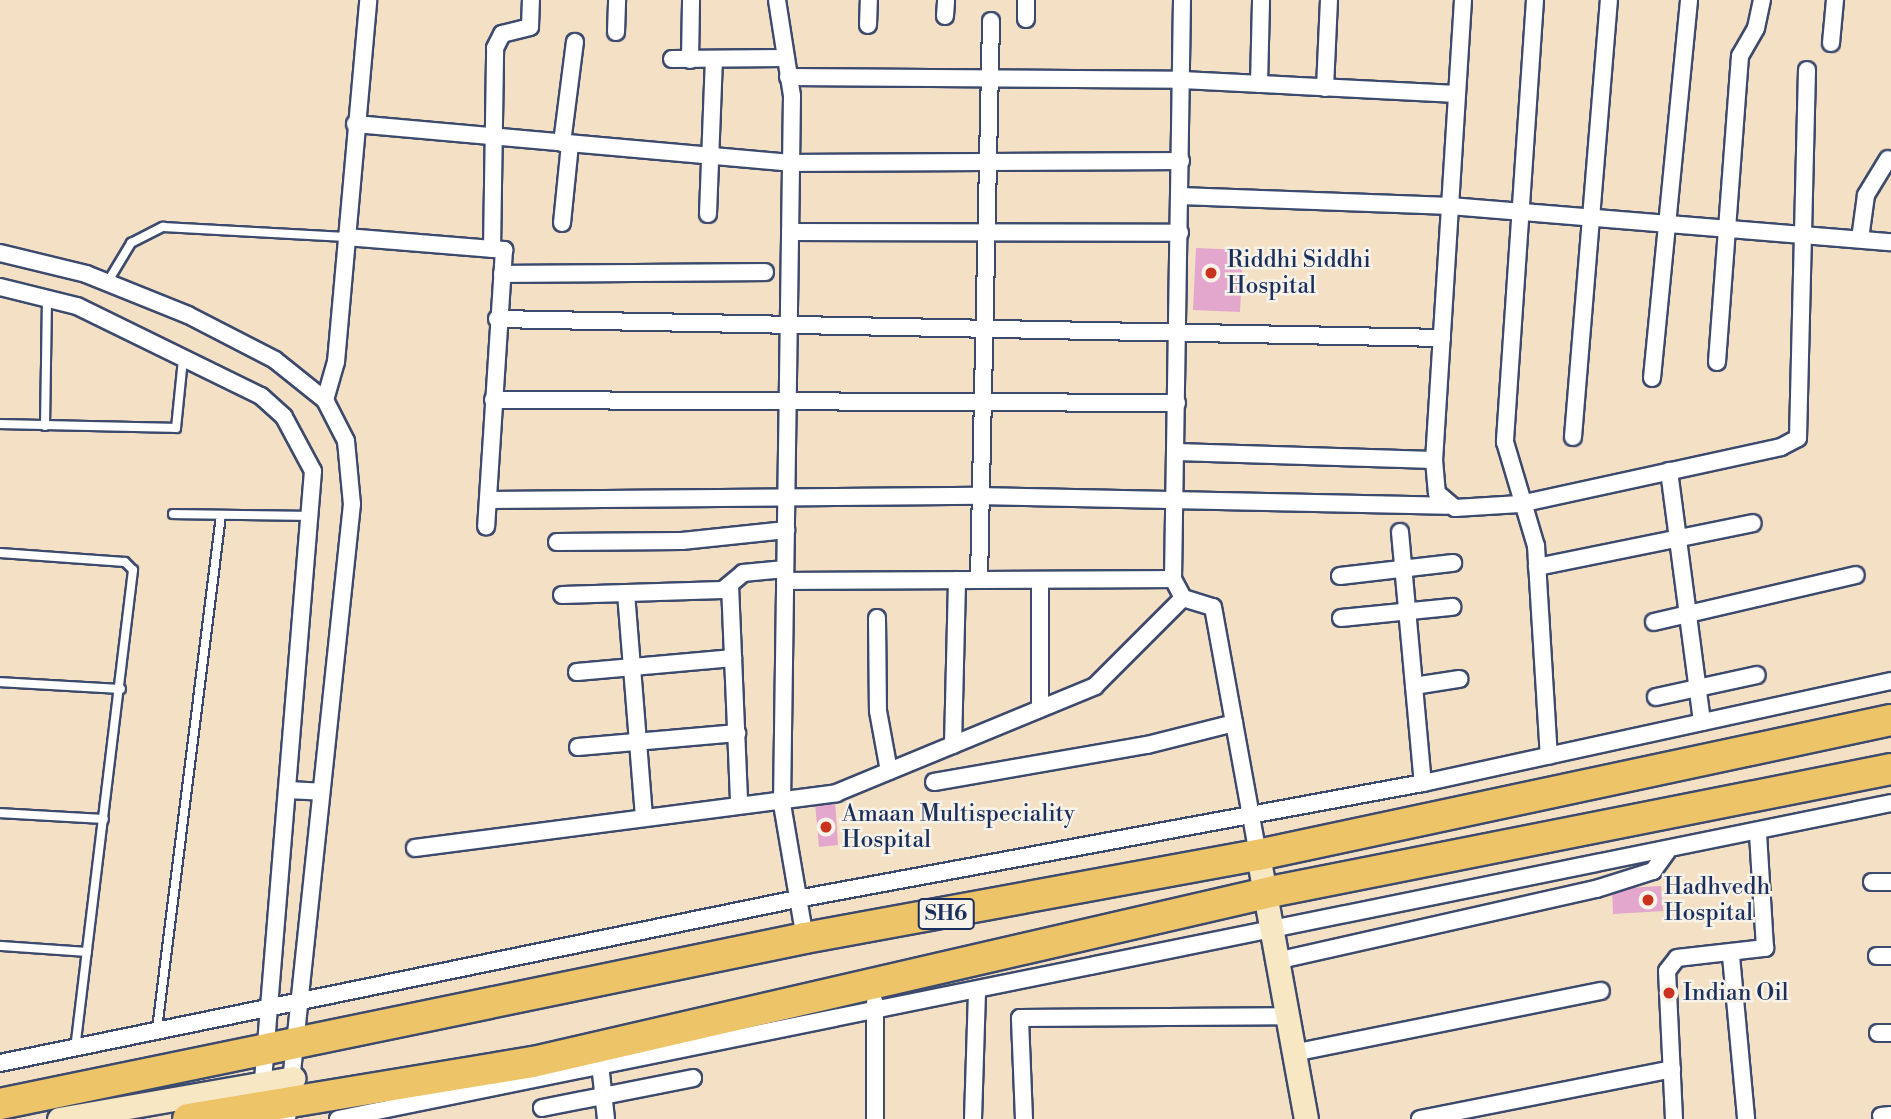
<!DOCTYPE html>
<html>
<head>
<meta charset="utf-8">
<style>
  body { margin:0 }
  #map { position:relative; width:1891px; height:1119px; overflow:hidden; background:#f4e0c5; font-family:"Libre Bodoni",serif }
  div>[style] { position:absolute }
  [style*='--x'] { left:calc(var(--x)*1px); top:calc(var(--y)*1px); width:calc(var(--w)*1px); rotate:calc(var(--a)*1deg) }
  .building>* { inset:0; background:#e3a7ce }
  .roads { filter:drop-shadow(2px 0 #3c4a6d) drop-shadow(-2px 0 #3c4a6d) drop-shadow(0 2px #3c4a6d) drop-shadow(0 -2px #3c4a6d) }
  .lane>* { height:8px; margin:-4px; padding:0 4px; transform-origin:4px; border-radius:4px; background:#fff }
  .street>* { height:16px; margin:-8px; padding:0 8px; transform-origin:8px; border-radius:8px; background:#fff }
  .secondary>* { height:23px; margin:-11.5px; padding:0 11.5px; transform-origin:11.5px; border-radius:11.5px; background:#f8e7c3 }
  .highway>* { height:30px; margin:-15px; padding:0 15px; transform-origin:15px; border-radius:15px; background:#eec469 }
  .dots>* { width:19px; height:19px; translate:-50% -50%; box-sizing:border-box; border:4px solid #f7f3e8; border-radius:50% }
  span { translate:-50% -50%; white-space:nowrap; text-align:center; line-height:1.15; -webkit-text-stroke:5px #f7f3e8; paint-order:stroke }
  .shield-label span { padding:2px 5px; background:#f7f3e8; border:2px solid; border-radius:5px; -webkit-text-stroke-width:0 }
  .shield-label { font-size:21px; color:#1b2f5e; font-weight:700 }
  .poi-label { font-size:23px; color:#1b2f5e }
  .left { translate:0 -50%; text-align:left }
</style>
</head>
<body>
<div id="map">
  <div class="building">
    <div style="clip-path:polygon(1196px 248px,1243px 250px,1240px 312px,1193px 310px)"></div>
    <div style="clip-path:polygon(835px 801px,838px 845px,819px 847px,815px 803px)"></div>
    <div style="clip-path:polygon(1661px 886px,1663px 911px,1613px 914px,1612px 889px)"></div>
  </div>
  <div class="roads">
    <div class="lane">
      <div style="--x:107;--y:283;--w:47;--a:-59"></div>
      <div style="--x:131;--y:243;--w:36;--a:-27"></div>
      <div style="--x:163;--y:227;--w:183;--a:3.1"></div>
      <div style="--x:0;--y:424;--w:176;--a:1.3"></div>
      <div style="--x:176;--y:428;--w:69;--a:-84.2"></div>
      <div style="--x:45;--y:426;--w:127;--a:-89.1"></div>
      <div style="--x:173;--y:514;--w:138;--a:0.8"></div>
      <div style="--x:0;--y:553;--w:125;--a:4.1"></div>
      <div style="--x:125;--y:562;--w:11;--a:45"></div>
      <div style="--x:133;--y:570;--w:481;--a:96.9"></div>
      <div style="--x:0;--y:682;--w:121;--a:3.3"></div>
      <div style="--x:0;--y:813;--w:104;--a:3.3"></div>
      <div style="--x:0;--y:946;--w:87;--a:3.9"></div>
      <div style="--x:157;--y:1029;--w:518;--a:-82.9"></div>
    </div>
    <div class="street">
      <div style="--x:777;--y:0;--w:97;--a:81.1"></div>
      <div style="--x:792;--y:96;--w:708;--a:90.81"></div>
      <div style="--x:782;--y:804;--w:136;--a:80.3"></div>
      <div style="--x:1182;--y:0;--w:579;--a:90.89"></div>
      <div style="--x:1173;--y:579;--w:21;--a:62"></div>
      <div style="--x:1183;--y:598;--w:31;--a:17"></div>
      <div style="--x:1213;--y:607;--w:252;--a:79.7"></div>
      <div style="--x:1463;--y:0;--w:461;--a:93.6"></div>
      <div style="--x:1434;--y:460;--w:33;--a:85"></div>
      <div style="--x:1437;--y:493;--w:23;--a:40"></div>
      <div style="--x:1455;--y:508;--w:65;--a:-3.5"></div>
      <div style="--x:1520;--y:504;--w:267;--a:-12.3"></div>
      <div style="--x:1781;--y:447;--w:19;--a:-28"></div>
      <div style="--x:1798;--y:438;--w:368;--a:-88.6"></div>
      <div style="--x:1535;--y:0;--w:443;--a:93.9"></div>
      <div style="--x:1505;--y:442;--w:109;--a:73.4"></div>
      <div style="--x:1536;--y:546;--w:210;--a:86.5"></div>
      <div style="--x:945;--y:16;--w:16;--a:-86"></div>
      <div style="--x:1026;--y:19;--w:19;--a:-90"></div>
      <div style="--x:868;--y:25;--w:25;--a:-88"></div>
      <div style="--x:616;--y:32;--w:32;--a:-88"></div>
      <div style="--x:1831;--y:43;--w:43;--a:-84.7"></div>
      <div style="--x:672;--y:59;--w:112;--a:-0.5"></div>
      <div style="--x:690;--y:60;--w:60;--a:-89"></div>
      <div style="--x:788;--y:77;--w:394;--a:0.4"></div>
      <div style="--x:1182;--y:80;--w:275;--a:2.9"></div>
      <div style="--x:1259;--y:84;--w:84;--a:-88.6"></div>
      <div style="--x:1325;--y:88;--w:88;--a:-87.4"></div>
      <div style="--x:355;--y:124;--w:438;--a:5.1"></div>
      <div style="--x:791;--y:163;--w:390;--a:-0.3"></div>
      <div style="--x:562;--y:143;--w:102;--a:-82.7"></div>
      <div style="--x:1181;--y:196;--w:269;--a:2.1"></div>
      <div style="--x:1450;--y:206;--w:442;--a:4.7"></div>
      <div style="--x:708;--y:214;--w:155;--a:-87.8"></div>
      <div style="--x:562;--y:223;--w:79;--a:-84.2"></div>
      <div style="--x:790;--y:232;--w:390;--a:0.1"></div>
      <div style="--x:346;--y:237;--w:159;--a:4.7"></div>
      <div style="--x:504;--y:250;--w:277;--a:93.7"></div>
      <div style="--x:1860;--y:239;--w:44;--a:-82.2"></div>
      <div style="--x:1866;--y:195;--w:42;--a:-58.6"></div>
      <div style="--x:492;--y:249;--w:201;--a:-89.1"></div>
      <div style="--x:495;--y:48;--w:16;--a:-63"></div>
      <div style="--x:502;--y:34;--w:29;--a:-14"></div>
      <div style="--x:530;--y:27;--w:27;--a:-88"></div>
      <div style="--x:0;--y:253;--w:89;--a:13.7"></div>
      <div style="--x:86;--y:274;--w:110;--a:21.9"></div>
      <div style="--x:188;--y:315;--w:98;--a:27.3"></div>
      <div style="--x:275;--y:360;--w:64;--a:38.7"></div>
      <div style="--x:325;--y:400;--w:46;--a:62.9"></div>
      <div style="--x:346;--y:441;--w:63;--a:84.6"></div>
      <div style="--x:352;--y:504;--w:618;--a:96.03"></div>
      <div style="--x:502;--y:274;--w:263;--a:-0.4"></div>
      <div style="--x:0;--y:287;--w:79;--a:13.9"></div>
      <div style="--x:77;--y:306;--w:205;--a:26.1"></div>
      <div style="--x:261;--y:396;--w:31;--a:42"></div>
      <div style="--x:284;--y:417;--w:61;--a:61.8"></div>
      <div style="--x:313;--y:471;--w:623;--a:94.69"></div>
      <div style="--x:497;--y:319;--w:945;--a:1.15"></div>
      <div style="--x:1717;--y:362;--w:307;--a:-85.7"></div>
      <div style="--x:1740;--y:56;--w:32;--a:-60"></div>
      <div style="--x:1756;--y:28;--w:29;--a:-78"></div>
      <div style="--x:1652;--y:378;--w:380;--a:-84.4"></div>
      <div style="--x:325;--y:400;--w:40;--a:-74"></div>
      <div style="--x:336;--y:362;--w:363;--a:-84.9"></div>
      <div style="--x:493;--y:400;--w:684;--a:0.25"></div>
      <div style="--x:1573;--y:437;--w:438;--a:-85.3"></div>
      <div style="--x:1176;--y:452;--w:258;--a:1.8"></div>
      <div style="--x:1669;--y:471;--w:253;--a:82.5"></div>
      <div style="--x:488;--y:500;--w:493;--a:-0.5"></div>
      <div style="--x:981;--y:496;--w:466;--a:1.2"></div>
      <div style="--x:1400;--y:532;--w:252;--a:84.8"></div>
      <div style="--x:557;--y:542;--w:125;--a:-0.5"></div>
      <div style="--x:682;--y:541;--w:105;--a:-6"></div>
      <div style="--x:1537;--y:567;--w:220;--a:-11.5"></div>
      <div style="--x:1340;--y:576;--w:114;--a:-6.6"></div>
      <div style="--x:979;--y:580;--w:559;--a:-88.77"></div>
      <div style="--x:1040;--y:580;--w:128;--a:90"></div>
      <div style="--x:785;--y:581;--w:388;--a:-0.3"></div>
      <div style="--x:730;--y:585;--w:219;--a:87.6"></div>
      <div style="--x:626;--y:593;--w:224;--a:85.4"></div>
      <div style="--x:562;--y:595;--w:161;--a:-1.8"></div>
      <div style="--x:723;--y:590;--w:26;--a:-40"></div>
      <div style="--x:743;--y:573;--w:42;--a:-5.4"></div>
      <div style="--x:877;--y:618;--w:93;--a:89.4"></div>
      <div style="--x:878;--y:711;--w:61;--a:79.6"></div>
      <div style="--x:1341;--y:618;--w:112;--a:-5.7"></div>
      <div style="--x:1654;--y:622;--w:207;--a:-13.1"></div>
      <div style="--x:577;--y:672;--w:157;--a:-5.1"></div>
      <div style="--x:1414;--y:686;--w:46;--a:-8.8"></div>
      <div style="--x:1656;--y:697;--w:103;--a:-12.3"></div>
      <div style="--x:953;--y:745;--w:165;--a:-88.6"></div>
      <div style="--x:578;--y:747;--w:160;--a:-5"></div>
      <div style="--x:934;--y:782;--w:216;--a:-9.9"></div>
      <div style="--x:1147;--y:745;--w:90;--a:-14.2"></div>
      <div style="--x:288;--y:790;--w:33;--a:3"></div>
      <div style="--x:415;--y:848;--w:425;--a:-7.4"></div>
      <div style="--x:836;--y:793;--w:280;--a:-22.4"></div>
      <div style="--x:1095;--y:686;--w:124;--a:-45"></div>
      <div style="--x:1872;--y:882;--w:19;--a:0"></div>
      <div style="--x:1731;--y:956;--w:164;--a:84.7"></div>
      <div style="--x:1877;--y:956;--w:14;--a:0"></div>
      <div style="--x:1276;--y:961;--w:328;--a:-12.7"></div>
      <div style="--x:1596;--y:889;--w:60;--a:-17.5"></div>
      <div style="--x:1653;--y:871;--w:24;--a:-54"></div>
      <div style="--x:1878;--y:1033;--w:13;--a:0"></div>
      <div style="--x:1293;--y:1053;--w:314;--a:-11.4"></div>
      <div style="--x:0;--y:1063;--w:814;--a:-11.63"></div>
      <div style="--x:797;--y:899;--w:637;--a:-10.5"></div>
      <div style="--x:1423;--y:783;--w:479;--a:-12.3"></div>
      <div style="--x:600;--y:1064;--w:55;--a:83.8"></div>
      <div style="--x:542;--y:1108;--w:154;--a:-11.2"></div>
      <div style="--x:1881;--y:1116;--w:10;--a:-6"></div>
      <div style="--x:338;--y:1119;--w:1585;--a:-11.5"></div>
      <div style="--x:875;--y:1119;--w:116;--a:-90"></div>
      <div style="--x:973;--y:1119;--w:129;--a:-88.2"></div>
      <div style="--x:1024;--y:1119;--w:101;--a:-92.3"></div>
      <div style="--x:1020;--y:1018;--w:265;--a:-0.4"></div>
      <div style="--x:1420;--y:1119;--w:257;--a:-11.2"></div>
      <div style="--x:1674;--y:1119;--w:148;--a:-92.7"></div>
      <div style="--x:1667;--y:971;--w:16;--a:-52"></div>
      <div style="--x:1677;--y:958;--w:89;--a:-6.5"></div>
      <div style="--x:1765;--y:948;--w:115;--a:-93.5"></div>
    </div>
    <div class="secondary">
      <div style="--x:1258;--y:855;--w:268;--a:79.7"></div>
      <div style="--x:59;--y:1119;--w:238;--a:-9.9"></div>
    </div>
    <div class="highway">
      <div style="--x:0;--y:1104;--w:822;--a:-11.65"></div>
      <div style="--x:805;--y:938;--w:461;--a:-10.4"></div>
      <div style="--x:1258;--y:855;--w:647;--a:-12.04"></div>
      <div style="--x:188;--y:1119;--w:350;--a:-9.4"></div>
      <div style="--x:533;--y:1062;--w:761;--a:-12.98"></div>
      <div style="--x:1275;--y:891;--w:628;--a:-11.2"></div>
    </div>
  </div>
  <div class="dots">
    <div style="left:1211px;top:273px;background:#c8321e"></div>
    <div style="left:826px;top:827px;background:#c8321e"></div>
    <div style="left:1648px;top:900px;background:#c8321e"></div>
    <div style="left:1669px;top:993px;background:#c8321e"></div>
  </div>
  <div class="shield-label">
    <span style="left:946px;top:914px">SH6</span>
  </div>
  <div class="poi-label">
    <span class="left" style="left:1227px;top:273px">Riddhi Siddhi<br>Hospital</span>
    <span class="left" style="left:842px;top:827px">Amaan Multispeciality<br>Hospital</span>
    <span class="left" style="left:1664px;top:900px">Hadhvedh<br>Hospital</span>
    <span class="left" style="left:1683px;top:993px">Indian Oil</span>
  </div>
</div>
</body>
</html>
